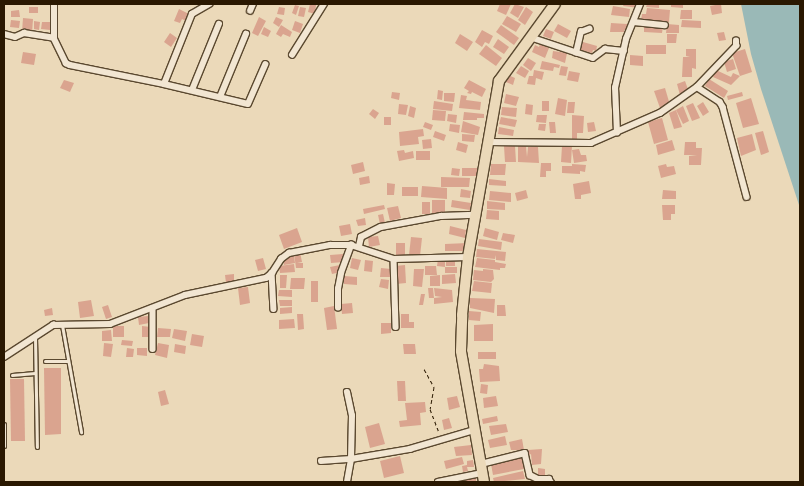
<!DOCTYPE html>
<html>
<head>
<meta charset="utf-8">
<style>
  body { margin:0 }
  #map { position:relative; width:804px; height:486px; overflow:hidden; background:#ebd9b9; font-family:Cardo,serif }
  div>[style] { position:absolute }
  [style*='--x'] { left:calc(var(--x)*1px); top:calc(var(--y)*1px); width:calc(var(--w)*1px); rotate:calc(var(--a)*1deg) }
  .water>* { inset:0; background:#9ab9b7 }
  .building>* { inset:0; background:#daa48f }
  .path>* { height:1px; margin-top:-0.5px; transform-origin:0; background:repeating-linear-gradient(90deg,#2a1801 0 4px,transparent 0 6.5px) }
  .roads { filter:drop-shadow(1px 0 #5a482f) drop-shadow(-1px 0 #5a482f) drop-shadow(0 1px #5a482f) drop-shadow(0 -1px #5a482f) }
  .service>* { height:3px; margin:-1.5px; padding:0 1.5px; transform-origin:1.5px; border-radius:1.5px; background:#f2e6d2 }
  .minor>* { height:5.5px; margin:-2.75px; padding:0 2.75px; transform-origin:2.75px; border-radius:2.75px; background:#f2e6d2 }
  .trunk>* { height:10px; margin:-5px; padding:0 5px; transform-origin:5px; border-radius:5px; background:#ebd9b9 }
  span { translate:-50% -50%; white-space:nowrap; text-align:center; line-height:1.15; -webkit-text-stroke:5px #f2e6d2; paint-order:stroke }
  .frame { position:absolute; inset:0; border:5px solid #2a1801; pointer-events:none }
</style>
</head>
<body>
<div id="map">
  <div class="water">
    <div style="clip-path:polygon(741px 4px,800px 4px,800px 208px,761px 89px,751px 54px)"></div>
  </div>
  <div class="building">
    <div style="clip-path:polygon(310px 4px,316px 5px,315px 14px,308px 12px)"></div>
    <div style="clip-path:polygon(500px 4px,511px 4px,506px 15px,497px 11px)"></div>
    <div style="clip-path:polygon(515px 4px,524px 7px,518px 18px,510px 13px)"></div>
    <div style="clip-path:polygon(624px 4px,639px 4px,639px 8px,623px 6px)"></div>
    <div style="clip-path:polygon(647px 4px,659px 4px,659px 8px,646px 7px)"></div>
    <div style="clip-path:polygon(671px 4px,683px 4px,683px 8px,671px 7px)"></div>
    <div style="clip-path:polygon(721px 4px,722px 13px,712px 15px,710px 6px)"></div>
    <div style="clip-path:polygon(295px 5px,299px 6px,296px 15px,292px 13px)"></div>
    <div style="clip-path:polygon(613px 6px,630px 9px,629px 17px,611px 15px)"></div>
    <div style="clip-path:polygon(29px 7px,38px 7px,38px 13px,29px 13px)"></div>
    <div style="clip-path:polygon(279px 7px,285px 8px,284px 15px,277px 14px)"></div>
    <div style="clip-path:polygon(300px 7px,306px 8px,304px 17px,298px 16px)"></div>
    <div style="clip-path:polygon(526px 7px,533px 12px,525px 25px,518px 20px)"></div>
    <div style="clip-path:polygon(647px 8px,670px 10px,669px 22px,641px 20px,642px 14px,646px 14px)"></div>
    <div style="clip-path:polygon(179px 9px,189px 14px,186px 21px,182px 19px,180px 23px,174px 21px)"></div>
    <div style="clip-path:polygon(19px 10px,20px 17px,11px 17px,11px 11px)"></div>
    <div style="clip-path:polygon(681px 10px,692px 10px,692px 19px,680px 19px)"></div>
    <div style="clip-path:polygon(507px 16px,521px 24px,516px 32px,502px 24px)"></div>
    <div style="clip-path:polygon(259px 17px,266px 21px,258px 36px,252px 33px)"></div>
    <div style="clip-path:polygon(276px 17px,283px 20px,279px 27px,273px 23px)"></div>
    <div style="clip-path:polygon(23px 18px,33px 19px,32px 33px,22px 32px)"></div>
    <div style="clip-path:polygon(11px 20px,20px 21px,19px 28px,10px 27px)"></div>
    <div style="clip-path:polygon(682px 20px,701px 21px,701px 28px,681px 27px)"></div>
    <div style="clip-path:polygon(34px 21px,40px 22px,39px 30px,34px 29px)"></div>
    <div style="clip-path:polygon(295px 21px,303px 24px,300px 33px,292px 30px)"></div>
    <div style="clip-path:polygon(42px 22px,50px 22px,50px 30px,41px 29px)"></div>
    <div style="clip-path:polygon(611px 23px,627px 24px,627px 30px,624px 30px,624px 32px,610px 32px)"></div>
    <div style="clip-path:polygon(558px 24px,571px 31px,567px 38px,554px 31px)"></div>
    <div style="clip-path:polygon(667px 24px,679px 25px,679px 33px,666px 33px)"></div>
    <div style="clip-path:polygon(281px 25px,292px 32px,290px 37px,283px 34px,281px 37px,276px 34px)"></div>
    <div style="clip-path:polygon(501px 25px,519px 38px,514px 45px,496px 32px)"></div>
    <div style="clip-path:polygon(644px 25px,663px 26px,662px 33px,644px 32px)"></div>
    <div style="clip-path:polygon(264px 27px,271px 31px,268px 37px,261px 34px)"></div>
    <div style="clip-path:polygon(546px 29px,554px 32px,551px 39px,543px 36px)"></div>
    <div style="clip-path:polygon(482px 30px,493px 36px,489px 44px,485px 42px,482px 47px,475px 42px)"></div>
    <div style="clip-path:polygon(724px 32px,726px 40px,719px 41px,717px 33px)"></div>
    <div style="clip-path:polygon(170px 33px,177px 38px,171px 47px,164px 42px)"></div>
    <div style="clip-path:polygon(460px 34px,473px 42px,467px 51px,455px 43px)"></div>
    <div style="clip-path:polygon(667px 34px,677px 34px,676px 43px,667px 43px)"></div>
    <div style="clip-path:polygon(498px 39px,509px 47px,504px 54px,493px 47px)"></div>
    <div style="clip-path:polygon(583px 42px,597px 46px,596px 51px,593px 50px,592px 53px,580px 50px)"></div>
    <div style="clip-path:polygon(540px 44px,549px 48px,545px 58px,532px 52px,535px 45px,539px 47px)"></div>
    <div style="clip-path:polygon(486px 45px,502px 58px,496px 66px,479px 54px)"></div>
    <div style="clip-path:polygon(646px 45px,666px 45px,666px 54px,646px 54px)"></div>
    <div style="clip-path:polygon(686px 49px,696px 49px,696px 69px,692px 68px,692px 77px,682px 77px,683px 57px,690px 57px,686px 56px)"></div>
    <div style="clip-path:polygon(745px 49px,752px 72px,740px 76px,732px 53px)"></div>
    <div style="clip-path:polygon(553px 51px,567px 53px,565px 63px,552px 58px)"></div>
    <div style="clip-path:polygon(23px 52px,36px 54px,34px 65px,21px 63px)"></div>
    <div style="clip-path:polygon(630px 55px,643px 56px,643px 66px,630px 65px)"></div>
    <div style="clip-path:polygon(528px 58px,536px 63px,531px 71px,523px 65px)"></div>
    <div style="clip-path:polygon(733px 59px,736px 69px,727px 72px,724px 62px)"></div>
    <div style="clip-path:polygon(542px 61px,560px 65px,559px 68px,554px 67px,553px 71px,540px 69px)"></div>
    <div style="clip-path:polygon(521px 66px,529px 71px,525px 78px,516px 73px)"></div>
    <div style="clip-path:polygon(561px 66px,568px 67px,566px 76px,559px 75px)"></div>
    <div style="clip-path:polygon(534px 70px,544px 72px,542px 80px,536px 78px,535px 85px,527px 84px,529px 76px,533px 76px)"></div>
    <div style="clip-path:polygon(716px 70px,731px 77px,733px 73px,740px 76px,731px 85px,713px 77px)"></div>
    <div style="clip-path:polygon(569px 71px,580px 73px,578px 82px,567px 80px)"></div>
    <div style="clip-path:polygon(508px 75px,515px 78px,513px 85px,506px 82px)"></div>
    <div style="clip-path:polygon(709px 79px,728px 91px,724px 98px,705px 86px)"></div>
    <div style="clip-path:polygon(64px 80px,74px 83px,70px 92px,60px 88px)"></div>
    <div style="clip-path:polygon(469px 80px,486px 89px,482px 97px,472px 92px,471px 94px,467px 93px,469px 91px,464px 88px)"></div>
    <div style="clip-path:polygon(685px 81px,689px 92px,680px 95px,677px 84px)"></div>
    <div style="clip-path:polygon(665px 88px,670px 105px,660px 108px,654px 91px)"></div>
    <div style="clip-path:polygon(438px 90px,443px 91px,442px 100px,437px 99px)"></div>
    <div style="clip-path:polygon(392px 92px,400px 93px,399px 100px,391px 98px)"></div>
    <div style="clip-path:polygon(742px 92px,743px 96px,728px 100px,727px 96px)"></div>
    <div style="clip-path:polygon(444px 93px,455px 93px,454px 102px,444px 101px)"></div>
    <div style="clip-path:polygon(506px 94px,519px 97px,516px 106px,504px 103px)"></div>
    <div style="clip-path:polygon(461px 95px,467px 96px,466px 100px,481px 102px,480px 110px,459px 108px)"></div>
    <div style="clip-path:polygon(558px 98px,567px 100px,565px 116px,555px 114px)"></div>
    <div style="clip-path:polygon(751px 98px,759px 124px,743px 128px,736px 103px)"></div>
    <div style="clip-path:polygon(434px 101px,453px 104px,452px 111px,433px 109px)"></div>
    <div style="clip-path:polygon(542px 101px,549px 101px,549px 111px,542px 111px)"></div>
    <div style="clip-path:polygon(568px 102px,575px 102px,574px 113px,567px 113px)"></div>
    <div style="clip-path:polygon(703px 102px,709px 112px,703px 116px,697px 106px)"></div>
    <div style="clip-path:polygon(693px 103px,700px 118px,692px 121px,686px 106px)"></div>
    <div style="clip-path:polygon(399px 104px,408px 105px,406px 115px,398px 114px)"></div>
    <div style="clip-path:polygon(526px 104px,533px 105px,532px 115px,525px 114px)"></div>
    <div style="clip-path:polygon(410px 106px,416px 108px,414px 118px,408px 116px)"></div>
    <div style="clip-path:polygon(683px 106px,689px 121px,683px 124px,676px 110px)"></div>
    <div style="clip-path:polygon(502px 107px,517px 108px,516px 117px,501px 115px)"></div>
    <div style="clip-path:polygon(373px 109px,379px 113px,375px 119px,369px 114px)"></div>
    <div style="clip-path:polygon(433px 110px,446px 111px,445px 121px,432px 120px)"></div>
    <div style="clip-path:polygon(676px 110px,682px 127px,674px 129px,669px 113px)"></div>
    <div style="clip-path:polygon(464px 112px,484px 114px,484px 118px,477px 118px,477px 120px,463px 120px)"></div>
    <div style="clip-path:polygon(448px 114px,457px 115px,456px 123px,447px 121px)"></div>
    <div style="clip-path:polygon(537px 115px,547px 115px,546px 123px,536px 122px)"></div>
    <div style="clip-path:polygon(572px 115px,584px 116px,583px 133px,577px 133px,577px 139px,572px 139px)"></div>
    <div style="clip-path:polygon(384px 117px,391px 117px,391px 125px,384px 125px)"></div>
    <div style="clip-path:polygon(501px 117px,517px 120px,515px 127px,499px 124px)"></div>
    <div style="clip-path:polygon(662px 118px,668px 140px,654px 144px,648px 122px)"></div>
    <div style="clip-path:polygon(463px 121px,480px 127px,478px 135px,461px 132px)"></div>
    <div style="clip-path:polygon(425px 122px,433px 125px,431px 130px,423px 127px)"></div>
    <div style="clip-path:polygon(549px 122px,555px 122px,556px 133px,550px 133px)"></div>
    <div style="clip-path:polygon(594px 122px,596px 131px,588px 132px,587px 123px)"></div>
    <div style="clip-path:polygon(450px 124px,460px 125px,459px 133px,449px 131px)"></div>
    <div style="clip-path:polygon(539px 124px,546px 124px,545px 131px,538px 130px)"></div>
    <div style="clip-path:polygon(499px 127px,514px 130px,513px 136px,498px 134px)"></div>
    <div style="clip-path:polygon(423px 129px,424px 136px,418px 137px,419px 144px,400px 146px,399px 132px)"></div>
    <div style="clip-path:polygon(435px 131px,446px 135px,444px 141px,433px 137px)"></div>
    <div style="clip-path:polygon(763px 131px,769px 152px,761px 155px,755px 133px)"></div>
    <div style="clip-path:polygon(462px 134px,475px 135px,474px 142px,462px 141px)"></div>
    <div style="clip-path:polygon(752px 134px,756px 150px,741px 156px,737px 138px)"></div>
    <div style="clip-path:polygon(431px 139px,432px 148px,423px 149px,422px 140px)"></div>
    <div style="clip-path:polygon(672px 140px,675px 150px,658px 155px,656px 145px)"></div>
    <div style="clip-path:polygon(458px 142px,468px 145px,466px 153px,456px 150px)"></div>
    <div style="clip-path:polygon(685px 142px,696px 142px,696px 148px,702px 148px,701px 165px,689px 165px,689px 156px,697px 155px,684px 155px)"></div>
    <div style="clip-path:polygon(504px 146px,515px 146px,516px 162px,505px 162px)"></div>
    <div style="clip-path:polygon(518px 146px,526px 146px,527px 157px,528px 147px,538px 147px,539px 163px,518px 162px)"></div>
    <div style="clip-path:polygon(562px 146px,572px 146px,571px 163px,561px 162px)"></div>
    <div style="clip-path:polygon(579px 149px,581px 155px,586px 155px,587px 161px,574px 163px,572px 150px)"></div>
    <div style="clip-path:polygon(404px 150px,405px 153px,413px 151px,414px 158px,399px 161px,397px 151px)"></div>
    <div style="clip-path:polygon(416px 151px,430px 151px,430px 160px,416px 160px)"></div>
    <div style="clip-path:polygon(363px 162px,365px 171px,353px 174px,351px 165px)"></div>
    <div style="clip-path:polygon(541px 163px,551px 163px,551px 171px,546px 171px,546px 177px,540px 177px)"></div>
    <div style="clip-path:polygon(491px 164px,506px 164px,505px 175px,490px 175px)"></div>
    <div style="clip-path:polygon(572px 164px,586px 165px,585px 172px,580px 171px,580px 174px,562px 173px,562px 166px,572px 166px)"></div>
    <div style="clip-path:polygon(666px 164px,667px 167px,674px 166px,676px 174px,661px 178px,658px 166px)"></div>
    <div style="clip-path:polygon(452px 168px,460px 169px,459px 176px,451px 175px)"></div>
    <div style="clip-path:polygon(462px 168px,477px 168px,477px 176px,462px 176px)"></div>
    <div style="clip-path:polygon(369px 176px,370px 183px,360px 185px,359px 178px)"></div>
    <div style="clip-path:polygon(441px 177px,470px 178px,469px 187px,441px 187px)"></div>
    <div style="clip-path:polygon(489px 179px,506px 181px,506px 186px,489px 185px)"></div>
    <div style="clip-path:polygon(589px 181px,591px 193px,581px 195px,581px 199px,575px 199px,573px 184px)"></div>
    <div style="clip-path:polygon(387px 183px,395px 184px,394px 195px,387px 195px)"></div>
    <div style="clip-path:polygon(422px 186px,447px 188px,447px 199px,421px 197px)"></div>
    <div style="clip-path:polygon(402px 187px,418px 187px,418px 196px,402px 196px)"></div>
    <div style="clip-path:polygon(461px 189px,471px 191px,470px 198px,460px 197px)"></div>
    <div style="clip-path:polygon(526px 190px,528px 198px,517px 201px,515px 193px)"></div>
    <div style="clip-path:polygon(663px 190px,676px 191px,676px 199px,662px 199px)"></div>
    <div style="clip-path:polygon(490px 191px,511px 193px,511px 202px,489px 200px)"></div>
    <div style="clip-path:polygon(432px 200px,445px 200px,445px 213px,432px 213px)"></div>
    <div style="clip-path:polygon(452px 200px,471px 203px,470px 210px,451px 207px)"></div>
    <div style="clip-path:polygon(487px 201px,505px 203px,505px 210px,487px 209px)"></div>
    <div style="clip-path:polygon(422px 202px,430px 202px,430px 214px,422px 214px)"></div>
    <div style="clip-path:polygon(384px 205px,385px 209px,364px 214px,363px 209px)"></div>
    <div style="clip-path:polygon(662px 205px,675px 205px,675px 214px,671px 214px,671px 220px,663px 220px)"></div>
    <div style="clip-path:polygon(398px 206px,401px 218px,390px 221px,387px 208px)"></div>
    <div style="clip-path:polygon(487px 210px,499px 211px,499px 220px,486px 219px)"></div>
    <div style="clip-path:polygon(383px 214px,385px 223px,380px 224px,378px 215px)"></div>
    <div style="clip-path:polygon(365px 218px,366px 225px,358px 226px,356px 220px)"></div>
    <div style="clip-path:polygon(350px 224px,352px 234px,341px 236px,339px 226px)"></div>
    <div style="clip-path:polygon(450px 226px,466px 230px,465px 238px,449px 234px)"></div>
    <div style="clip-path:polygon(297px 228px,302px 242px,284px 249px,279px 235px)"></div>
    <div style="clip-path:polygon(485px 228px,499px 232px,497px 240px,483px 236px)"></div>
    <div style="clip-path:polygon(503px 233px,515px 235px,513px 243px,501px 240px)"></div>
    <div style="clip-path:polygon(378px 236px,380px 245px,369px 247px,368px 237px)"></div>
    <div style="clip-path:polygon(411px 237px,422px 238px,420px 256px,409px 255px)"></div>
    <div style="clip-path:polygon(479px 239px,502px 242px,501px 250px,478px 246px)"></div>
    <div style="clip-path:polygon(396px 243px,405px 243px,405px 255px,396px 255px)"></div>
    <div style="clip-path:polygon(468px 243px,468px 251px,445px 251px,445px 244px)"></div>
    <div style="clip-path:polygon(477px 249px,506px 252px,505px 261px,496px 260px,496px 255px,495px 259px,476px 257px)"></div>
    <div style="clip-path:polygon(300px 252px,302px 262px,297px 263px,303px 263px,303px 268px,296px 268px,294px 253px)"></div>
    <div style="clip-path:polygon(343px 254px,344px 262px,331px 263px,330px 255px)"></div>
    <div style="clip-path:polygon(294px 256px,295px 263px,284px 265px,283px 258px)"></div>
    <div style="clip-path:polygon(263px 258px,266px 269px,258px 271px,255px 260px)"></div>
    <div style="clip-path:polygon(352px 258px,361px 260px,358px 270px,350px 268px)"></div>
    <div style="clip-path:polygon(477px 258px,495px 260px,495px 262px,506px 264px,505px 268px,500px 268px,500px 270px,475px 267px)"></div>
    <div style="clip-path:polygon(438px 259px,445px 260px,445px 267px,437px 266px)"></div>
    <div style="clip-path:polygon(446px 259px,455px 259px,455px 266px,446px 266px)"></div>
    <div style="clip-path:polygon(365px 260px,373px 261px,372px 272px,364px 271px)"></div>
    <div style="clip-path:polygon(294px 264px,295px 272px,280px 273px,279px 266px)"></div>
    <div style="clip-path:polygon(340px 265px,341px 272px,332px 274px,330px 267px)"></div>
    <div style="clip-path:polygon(405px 265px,406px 283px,396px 284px,395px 266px)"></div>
    <div style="clip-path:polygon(425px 266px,436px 266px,437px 275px,425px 275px)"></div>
    <div style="clip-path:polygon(445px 267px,457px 267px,457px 273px,445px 273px)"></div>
    <div style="clip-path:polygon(381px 268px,391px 269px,391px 277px,380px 277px)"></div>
    <div style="clip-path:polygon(414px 269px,424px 269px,422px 287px,413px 286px)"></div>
    <div style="clip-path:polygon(483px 269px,493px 270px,494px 279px,491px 282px,473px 280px,474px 270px,483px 271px)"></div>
    <div style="clip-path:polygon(234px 274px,234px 282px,226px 283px,225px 275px)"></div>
    <div style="clip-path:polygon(455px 274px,456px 283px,442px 284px,442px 275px)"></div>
    <div style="clip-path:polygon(280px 275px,287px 275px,286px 288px,280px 288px)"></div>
    <div style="clip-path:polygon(440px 275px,440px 286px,430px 286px,430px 276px)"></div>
    <div style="clip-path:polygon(344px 276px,357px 277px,357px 285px,344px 284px)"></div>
    <div style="clip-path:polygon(291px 278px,305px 278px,304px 289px,290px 289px)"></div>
    <div style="clip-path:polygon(381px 279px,389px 280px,388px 289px,379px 287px)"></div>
    <div style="clip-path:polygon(311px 281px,318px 281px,318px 302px,311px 302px)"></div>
    <div style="clip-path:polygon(474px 281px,492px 283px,491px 293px,472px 291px)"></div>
    <div style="clip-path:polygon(248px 287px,250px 303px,240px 305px,238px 288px)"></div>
    <div style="clip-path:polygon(428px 288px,433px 288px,434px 298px,429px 298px)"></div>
    <div style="clip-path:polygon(434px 288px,452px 290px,453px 302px,434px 304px,434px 298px,442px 297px,435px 296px)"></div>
    <div style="clip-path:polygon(279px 290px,292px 290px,292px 297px,278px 296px)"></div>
    <div style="clip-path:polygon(421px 294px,425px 294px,423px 305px,419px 305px)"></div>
    <div style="clip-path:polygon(470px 298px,495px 299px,494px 313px,470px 308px)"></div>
    <div style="clip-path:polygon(91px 300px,94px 316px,80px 318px,78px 302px)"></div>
    <div style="clip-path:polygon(279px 300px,292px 300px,292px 306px,280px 306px)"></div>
    <div style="clip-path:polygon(352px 303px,353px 313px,342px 314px,341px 304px)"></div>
    <div style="clip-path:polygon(108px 305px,112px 317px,106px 319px,102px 307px)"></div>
    <div style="clip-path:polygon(497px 305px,505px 305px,506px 316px,497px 316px)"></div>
    <div style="clip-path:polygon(334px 306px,337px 329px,327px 330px,324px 308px)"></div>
    <div style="clip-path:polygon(292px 307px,292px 313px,280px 314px,280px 308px)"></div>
    <div style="clip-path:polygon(52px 308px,53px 315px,45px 316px,44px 310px)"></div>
    <div style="clip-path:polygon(469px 311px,481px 312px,480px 321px,469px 320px)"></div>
    <div style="clip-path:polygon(297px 314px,303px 314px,304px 329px,298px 330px)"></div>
    <div style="clip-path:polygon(401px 314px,409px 314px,409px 322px,414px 322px,414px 328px,401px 328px)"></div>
    <div style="clip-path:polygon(148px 316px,149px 323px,139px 325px,138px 317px)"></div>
    <div style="clip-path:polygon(294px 319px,295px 328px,279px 329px,279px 320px)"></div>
    <div style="clip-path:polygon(381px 323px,391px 323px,391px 333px,381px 334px)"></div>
    <div style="clip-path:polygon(493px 324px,493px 341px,474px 341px,474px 325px)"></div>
    <div style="clip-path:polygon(113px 326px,124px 326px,124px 337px,113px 337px)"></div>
    <div style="clip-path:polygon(142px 326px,151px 327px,151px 337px,142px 337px)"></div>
    <div style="clip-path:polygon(158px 328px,171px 329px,170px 337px,157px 337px)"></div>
    <div style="clip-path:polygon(174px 329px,187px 331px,185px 341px,172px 338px)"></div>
    <div style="clip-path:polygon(111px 330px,112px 341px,102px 341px,102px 331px)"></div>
    <div style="clip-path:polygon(192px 334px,204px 336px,202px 347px,190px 345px)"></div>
    <div style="clip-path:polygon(122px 340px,133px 341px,132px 346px,121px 345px)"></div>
    <div style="clip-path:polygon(104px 343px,113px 344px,111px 357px,103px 356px)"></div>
    <div style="clip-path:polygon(158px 343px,169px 345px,167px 358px,155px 355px)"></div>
    <div style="clip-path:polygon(175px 344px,186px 346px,185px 354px,174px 352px)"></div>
    <div style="clip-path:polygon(403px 344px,415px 344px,416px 354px,404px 354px)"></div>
    <div style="clip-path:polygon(127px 348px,134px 349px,133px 357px,126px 357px)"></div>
    <div style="clip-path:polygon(137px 348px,147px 348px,147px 356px,137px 355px)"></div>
    <div style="clip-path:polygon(478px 352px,496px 352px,496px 359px,478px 359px)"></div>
    <div style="clip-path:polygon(484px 364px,499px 366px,500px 381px,480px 382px,479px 369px,483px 369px)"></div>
    <div style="clip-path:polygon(44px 368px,61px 368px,61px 434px,45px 435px)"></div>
    <div style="clip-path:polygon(10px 379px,24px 379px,25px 441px,11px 441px)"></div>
    <div style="clip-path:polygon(397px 381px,405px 381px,406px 401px,398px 401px)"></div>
    <div style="clip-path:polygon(481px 384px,488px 385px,487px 394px,480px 393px)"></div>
    <div style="clip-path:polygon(165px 390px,169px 404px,161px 406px,158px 392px)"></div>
    <div style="clip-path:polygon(457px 396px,460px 407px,449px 410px,447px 398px)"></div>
    <div style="clip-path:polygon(496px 396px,498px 406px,484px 408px,483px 398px)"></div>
    <div style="clip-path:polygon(425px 402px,426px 412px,420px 413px,421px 425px,400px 427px,399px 421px,407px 420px,405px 403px)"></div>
    <div style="clip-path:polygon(497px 416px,498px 421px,483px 424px,482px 419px)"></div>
    <div style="clip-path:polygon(449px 418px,452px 428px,444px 430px,442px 420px)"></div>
    <div style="clip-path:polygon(379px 423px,385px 444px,370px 448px,365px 427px)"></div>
    <div style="clip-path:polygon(506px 424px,508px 432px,491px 435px,489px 426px)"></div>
    <div style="clip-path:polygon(505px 436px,507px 445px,490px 448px,488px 440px)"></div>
    <div style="clip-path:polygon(522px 439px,524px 450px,511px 450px,509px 442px)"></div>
    <div style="clip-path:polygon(471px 445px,472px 455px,456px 456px,454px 447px)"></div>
    <div style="clip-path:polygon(542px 449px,541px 464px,532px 465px,531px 454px,529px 455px,528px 450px)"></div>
    <div style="clip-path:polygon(400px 456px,404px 473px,384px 478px,380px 461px)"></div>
    <div style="clip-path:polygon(462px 457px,464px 464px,446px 469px,444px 461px)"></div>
    <div style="clip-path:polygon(522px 457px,524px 469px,493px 475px,491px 464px)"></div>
    <div style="clip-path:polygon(473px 460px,474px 467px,467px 467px,468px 471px,463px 472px,462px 466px,467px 465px,467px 461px)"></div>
    <div style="clip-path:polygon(538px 468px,545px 469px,545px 476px,538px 476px)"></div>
    <div style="clip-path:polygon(523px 471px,525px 479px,494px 482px,493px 478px)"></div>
    <div style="clip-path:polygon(476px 478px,476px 482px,457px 482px,457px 480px)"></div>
  </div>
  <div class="path">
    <div style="--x:424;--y:369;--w:21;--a:61"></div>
    <div style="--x:434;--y:387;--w:22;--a:100"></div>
    <div style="--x:430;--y:409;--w:26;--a:69"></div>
  </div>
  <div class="roads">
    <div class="service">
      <div style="--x:62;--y:325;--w:109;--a:79.9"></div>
      <div style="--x:35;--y:337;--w:110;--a:89"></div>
      <div style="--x:45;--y:361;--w:23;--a:0"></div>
      <div style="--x:12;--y:375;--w:23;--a:-5"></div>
      <div style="--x:4;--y:424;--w:22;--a:90"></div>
    </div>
    <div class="minor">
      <div style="--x:250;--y:11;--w:8;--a:-67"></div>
      <div style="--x:634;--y:22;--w:31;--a:6"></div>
      <div style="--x:4;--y:34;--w:11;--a:15"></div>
      <div style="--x:15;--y:37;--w:10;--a:-24"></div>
      <div style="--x:24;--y:33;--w:30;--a:9"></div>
      <div style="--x:54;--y:38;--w:34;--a:-90"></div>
      <div style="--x:530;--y:37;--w:66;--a:18.4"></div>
      <div style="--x:593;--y:58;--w:15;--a:-37"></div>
      <div style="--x:605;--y:49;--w:19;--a:6"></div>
      <div style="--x:54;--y:38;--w:28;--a:64"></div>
      <div style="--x:66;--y:63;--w:4;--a:27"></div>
      <div style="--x:70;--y:65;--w:96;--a:11.4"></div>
      <div style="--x:164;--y:84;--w:75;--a:-68.2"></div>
      <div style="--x:192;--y:14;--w:20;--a:-30"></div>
      <div style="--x:576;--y:53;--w:22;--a:-77"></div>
      <div style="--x:581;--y:32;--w:9;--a:-21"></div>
      <div style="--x:292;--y:55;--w:60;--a:-57.9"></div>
      <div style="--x:164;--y:84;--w:86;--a:13.4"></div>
      <div style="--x:248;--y:104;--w:43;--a:-66.4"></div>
      <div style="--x:697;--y:87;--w:57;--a:-46.4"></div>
      <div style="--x:736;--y:46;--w:5;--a:-90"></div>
      <div style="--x:192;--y:90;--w:71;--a:-67.8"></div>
      <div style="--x:220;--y:97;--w:68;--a:-67.6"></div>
      <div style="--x:617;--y:133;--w:45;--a:-92.5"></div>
      <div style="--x:615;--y:88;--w:50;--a:-77.3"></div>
      <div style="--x:626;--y:39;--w:38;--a:-68"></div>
      <div style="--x:487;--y:142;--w:104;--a:0.6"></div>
      <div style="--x:591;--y:143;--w:75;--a:-23.5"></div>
      <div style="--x:660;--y:113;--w:45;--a:-35.1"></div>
      <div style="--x:697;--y:87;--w:27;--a:33"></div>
      <div style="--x:720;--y:102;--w:6;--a:59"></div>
      <div style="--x:723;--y:107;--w:93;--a:75.1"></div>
      <div style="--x:359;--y:246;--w:9;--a:-77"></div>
      <div style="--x:361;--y:237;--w:22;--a:-27"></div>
      <div style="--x:381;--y:227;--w:61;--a:-10.4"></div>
      <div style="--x:441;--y:216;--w:34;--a:-2"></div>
      <div style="--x:394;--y:259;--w:68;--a:88.3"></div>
      <div style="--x:272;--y:273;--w:36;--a:87"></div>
      <div style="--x:153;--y:308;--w:41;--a:90"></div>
      <div style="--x:338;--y:308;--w:19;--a:-90"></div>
      <div style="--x:338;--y:289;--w:16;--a:-79"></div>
      <div style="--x:341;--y:273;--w:30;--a:-70"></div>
      <div style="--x:4;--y:357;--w:59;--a:-33.1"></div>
      <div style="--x:53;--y:325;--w:57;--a:-1"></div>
      <div style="--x:110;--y:324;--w:80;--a:-21.1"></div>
      <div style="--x:185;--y:295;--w:83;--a:-11.9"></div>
      <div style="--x:266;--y:278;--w:8;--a:-40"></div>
      <div style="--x:272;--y:273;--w:17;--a:-57"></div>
      <div style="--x:281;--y:259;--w:10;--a:-37"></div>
      <div style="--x:289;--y:253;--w:42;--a:-11"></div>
      <div style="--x:330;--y:245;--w:21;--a:0"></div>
      <div style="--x:351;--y:245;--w:45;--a:18"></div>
      <div style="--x:394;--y:259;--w:74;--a:-1.5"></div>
      <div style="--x:321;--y:461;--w:30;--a:-4"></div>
      <div style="--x:351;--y:459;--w:43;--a:-88.7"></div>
      <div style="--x:352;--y:416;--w:24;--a:-102"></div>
      <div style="--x:481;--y:464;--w:45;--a:-14"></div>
      <div style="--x:525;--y:453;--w:23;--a:77"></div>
      <div style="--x:530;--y:475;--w:9;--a:27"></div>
      <div style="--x:538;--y:479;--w:11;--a:0"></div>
      <div style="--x:549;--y:479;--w:4;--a:56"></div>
      <div style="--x:347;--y:482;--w:23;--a:-80"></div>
      <div style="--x:351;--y:459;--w:60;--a:-9.6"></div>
      <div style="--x:410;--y:449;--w:67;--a:-16.5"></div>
      <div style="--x:438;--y:482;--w:45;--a:-11.6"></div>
    </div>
    <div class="trunk">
      <div style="--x:484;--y:482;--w:133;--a:-100"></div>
      <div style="--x:461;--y:351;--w:36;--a:-88"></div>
      <div style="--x:462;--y:315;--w:58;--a:-84.1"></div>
      <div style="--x:468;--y:257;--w:179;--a:-80"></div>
      <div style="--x:499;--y:81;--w:95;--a:-54"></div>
    </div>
  </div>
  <div class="frame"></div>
</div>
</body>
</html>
